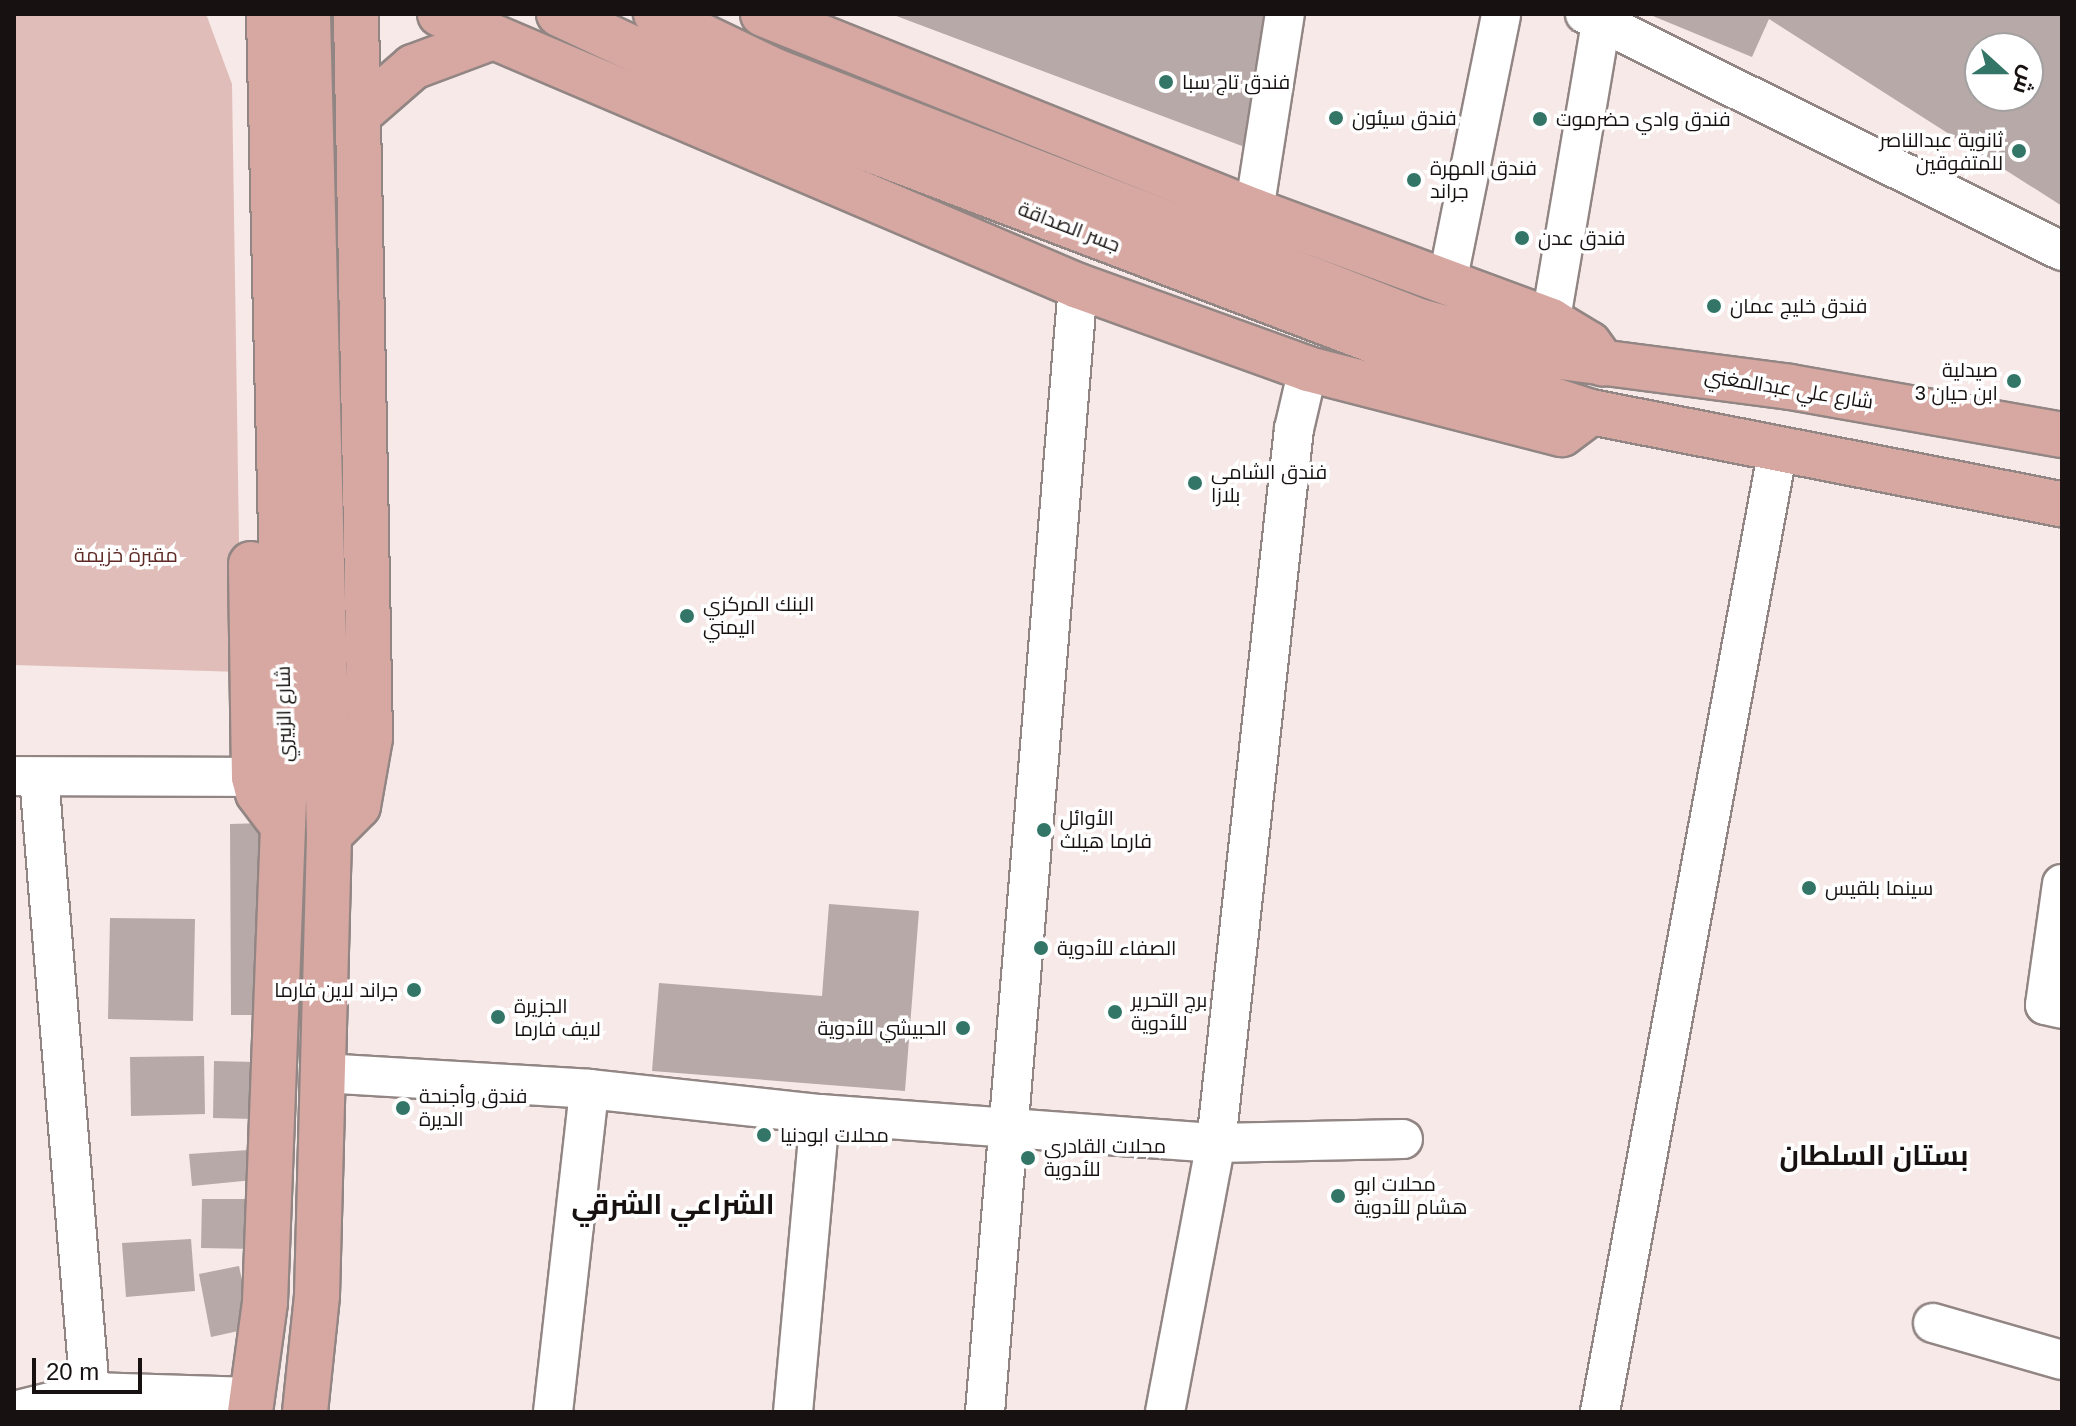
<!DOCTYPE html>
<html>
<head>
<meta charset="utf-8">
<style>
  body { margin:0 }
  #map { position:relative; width:2076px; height:1426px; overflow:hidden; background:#f6e9e7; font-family:Helvetica,Cairo,sans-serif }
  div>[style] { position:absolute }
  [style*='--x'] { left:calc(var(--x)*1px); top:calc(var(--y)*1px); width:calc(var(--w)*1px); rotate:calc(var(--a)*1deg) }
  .green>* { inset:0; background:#e0bdb8 }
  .building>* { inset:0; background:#b6a9a7 }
  .roads { filter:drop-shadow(2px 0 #928684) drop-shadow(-2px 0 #928684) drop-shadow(0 2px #928684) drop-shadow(0 -2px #928684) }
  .minor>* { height:38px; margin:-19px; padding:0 19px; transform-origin:19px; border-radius:19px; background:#fff }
  .major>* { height:44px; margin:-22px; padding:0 22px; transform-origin:22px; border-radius:22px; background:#d7a8a2 }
  .dots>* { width:22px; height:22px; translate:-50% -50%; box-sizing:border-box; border:4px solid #fff; border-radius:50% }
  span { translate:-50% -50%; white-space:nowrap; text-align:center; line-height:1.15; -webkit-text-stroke:7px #fff; paint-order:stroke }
  .poi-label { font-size:20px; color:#171211 }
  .left { translate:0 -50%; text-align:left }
  .right { translate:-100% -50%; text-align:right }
  .street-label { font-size:20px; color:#171211 }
  .park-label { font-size:20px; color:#5f2a25 }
  .district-label { font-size:28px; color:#171211; font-weight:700 }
  .frame { position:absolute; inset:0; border:16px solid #171211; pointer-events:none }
  .north { position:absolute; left:1964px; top:32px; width:80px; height:80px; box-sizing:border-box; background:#fff; border:2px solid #a2a0a0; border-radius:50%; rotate:111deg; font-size:22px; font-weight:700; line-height:32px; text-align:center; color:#171211 }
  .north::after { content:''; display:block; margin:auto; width:28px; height:36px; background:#337668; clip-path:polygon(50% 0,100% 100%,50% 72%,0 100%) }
  .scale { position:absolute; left:32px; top:1358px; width:110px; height:36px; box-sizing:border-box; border:4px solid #171211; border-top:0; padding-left:10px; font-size:24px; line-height:28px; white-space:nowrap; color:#171211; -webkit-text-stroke:6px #fff; paint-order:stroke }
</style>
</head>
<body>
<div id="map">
  <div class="green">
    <div style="clip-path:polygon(14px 14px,206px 14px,232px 84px,241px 672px,14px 665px)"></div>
  </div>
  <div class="building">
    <div style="clip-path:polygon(891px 14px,1274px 14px,1250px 149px)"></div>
    <div style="clip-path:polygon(evenodd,1648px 14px,2062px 14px,2062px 206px,1769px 19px,1752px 57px,1648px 14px,1980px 48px,2028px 48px,2028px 96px,1980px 96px,1980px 48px)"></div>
    <div style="clip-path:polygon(265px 823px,267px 1015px,231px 1015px,230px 824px)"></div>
    <div style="clip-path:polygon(829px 904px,919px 911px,905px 1091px,652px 1071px,659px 983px,822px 996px)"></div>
    <div style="clip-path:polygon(110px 918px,195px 919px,193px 1021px,108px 1019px)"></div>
    <div style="clip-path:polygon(204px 1056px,205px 1114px,131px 1116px,130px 1057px)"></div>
    <div style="clip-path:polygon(214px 1061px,256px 1062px,254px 1119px,213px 1118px)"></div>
    <div style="clip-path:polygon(263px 1149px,265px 1179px,192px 1186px,189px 1154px)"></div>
    <div style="clip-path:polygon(202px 1199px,257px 1199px,257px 1249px,201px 1248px)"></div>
    <div style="clip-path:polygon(191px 1239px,195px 1291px,126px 1297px,122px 1243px)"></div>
    <div style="clip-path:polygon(239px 1266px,252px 1328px,211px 1337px,199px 1274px)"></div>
  </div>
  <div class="roads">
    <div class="minor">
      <div style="--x:1585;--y:14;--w:533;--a:26.42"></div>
      <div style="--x:1254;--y:211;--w:199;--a:-81.1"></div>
      <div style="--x:1447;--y:283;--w:274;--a:-78.6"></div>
      <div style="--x:1546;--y:348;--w:330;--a:-80.4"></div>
      <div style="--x:14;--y:776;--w:240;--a:0.2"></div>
      <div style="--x:39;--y:777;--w:617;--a:85.26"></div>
      <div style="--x:2062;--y:884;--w:122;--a:98"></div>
      <div style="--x:2045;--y:1005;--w:17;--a:13"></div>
      <div style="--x:322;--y:1073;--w:267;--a:3.4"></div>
      <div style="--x:589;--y:1089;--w:232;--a:6.2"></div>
      <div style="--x:820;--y:1114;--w:397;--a:4.2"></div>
      <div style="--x:1216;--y:1143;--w:187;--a:-1.2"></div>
      <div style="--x:1933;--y:1323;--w:134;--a:16"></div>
      <div style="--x:14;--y:1411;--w:78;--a:-14"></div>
      <div style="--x:90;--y:1392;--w:162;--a:1.8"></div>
      <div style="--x:553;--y:1412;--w:325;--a:-83.6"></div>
      <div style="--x:793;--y:1412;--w:299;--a:-84.8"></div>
      <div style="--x:985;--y:1412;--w:1130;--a:-85.28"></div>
      <div style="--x:1165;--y:1412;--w:274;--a:-79.3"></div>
      <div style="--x:1216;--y:1143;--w:718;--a:-83.77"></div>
      <div style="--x:1294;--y:429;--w:62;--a:-76.9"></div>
      <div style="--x:1600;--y:1412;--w:979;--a:-79.53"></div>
    </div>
    <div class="major">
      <div style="--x:440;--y:14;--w:694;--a:23.09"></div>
      <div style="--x:1078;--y:286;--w:245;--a:19.8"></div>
      <div style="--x:1308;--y:369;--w:262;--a:14.4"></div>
      <div style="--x:1562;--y:434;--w:36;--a:-37"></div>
      <div style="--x:559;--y:14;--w:225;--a:25"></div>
      <div style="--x:763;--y:109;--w:688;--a:20.78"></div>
      <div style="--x:1406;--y:353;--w:194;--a:17.7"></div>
      <div style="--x:1591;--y:412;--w:480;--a:11.1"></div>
      <div style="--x:656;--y:14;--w:132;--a:25.6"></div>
      <div style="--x:775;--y:71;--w:691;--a:21.22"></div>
      <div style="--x:1419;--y:321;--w:131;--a:15.1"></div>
      <div style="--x:1545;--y:355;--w:247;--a:7.4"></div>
      <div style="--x:1790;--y:387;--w:276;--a:10"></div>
      <div style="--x:763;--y:14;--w:529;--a:21.86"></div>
      <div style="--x:1254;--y:211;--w:317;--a:20.3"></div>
      <div style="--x:1551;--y:321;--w:44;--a:31.2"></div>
      <div style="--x:1589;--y:344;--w:24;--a:54"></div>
      <div style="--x:359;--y:114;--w:72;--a:-41"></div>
      <div style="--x:413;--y:67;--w:80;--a:-20.5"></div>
      <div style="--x:251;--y:564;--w:213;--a:89.2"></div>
      <div style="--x:254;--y:777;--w:16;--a:76"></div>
      <div style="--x:258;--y:793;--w:38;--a:53"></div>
      <div style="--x:329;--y:835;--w:41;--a:-45"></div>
      <div style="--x:358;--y:806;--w:69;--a:-80"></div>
      <div style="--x:370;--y:738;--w:724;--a:-91.11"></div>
      <div style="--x:250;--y:1412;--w:111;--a:-82.2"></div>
      <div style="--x:265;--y:1302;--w:554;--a:-87.83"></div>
      <div style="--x:286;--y:748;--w:734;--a:-91.33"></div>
      <div style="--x:305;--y:1412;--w:118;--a:-84.1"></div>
      <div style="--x:317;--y:1295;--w:460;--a:-88.5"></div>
      <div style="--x:329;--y:835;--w:821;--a:-91.47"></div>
    </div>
  </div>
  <div class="dots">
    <div style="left:1166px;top:82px;background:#337668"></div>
    <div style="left:1336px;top:118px;background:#337668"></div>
    <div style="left:1540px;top:119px;background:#337668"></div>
    <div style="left:2019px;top:151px;background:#337668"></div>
    <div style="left:1414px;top:180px;background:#337668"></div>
    <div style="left:1522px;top:238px;background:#337668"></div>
    <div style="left:1714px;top:306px;background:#337668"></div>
    <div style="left:2014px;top:381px;background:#337668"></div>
    <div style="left:1195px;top:483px;background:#337668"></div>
    <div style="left:687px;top:616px;background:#337668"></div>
    <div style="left:1044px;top:830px;background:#337668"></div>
    <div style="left:1809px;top:888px;background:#337668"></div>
    <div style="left:1041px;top:948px;background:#337668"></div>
    <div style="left:414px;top:990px;background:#337668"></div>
    <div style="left:1115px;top:1012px;background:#337668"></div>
    <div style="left:498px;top:1017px;background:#337668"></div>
    <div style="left:963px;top:1028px;background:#337668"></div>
    <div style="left:403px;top:1108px;background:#337668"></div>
    <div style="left:764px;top:1135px;background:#337668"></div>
    <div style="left:1028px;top:1158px;background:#337668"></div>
    <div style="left:1338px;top:1196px;background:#337668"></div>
  </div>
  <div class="poi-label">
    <span class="left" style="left:1182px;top:82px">فندق تاج سبا</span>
    <span class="left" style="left:1352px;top:118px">فندق سيئون</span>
    <span class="left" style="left:1556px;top:119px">فندق وادي حضرموت</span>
    <span class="right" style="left:2003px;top:152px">ثانوية عبدالناصر<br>للمتفوقين</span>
    <span class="left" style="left:1430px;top:180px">فندق المهرة<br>جراند</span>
    <span class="left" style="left:1538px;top:238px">فندق عدن</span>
    <span class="left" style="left:1730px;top:306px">فندق خليج عمان</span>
    <span class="right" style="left:1998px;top:382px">صيدلية<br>ابن حيان 3</span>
    <span class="left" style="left:1211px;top:484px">فندق الشامي<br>بلازا</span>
    <span class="left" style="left:703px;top:616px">البنك المركزي<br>اليمني</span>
    <span class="left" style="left:1060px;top:830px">الأوائل<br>فارما هيلث</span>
    <span class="left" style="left:1825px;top:888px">سينما بلقيس</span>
    <span class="left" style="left:1057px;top:948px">الصفاء للأدوية</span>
    <span class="right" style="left:398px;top:990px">جراند لاين فارما</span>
    <span class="left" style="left:1131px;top:1012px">برج التحرير<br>للأدوية</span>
    <span class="left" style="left:514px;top:1018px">الجزيرة<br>لايف فارما</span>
    <span class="right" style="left:947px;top:1028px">الحبيشي للأدوية</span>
    <span class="left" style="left:419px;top:1108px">فندق وأجنحة<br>الديرة</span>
    <span class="left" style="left:780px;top:1135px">محلات ابودنيا</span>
    <span class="left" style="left:1044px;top:1158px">محلات القادري<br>للأدوية</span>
    <span class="left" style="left:1354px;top:1196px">محلات ابو<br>هشام للأدوية</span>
  </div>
  <div class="street-label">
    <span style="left:1069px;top:227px;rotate:21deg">جسر الصداقة</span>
    <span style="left:1789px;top:389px;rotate:9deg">شارع علي عبدالمغني</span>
    <span style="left:284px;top:714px;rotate:-91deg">شارع الزبيري</span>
  </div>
  <div class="park-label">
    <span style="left:126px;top:555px">مقبرة خزيمة</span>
  </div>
  <div class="district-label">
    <span style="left:1874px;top:1156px">بستان السلطان</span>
    <span style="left:673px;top:1205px">الشراعي الشرقي</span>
  </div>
  <div class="frame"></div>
  <div class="north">ش</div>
  <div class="scale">20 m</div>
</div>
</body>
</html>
